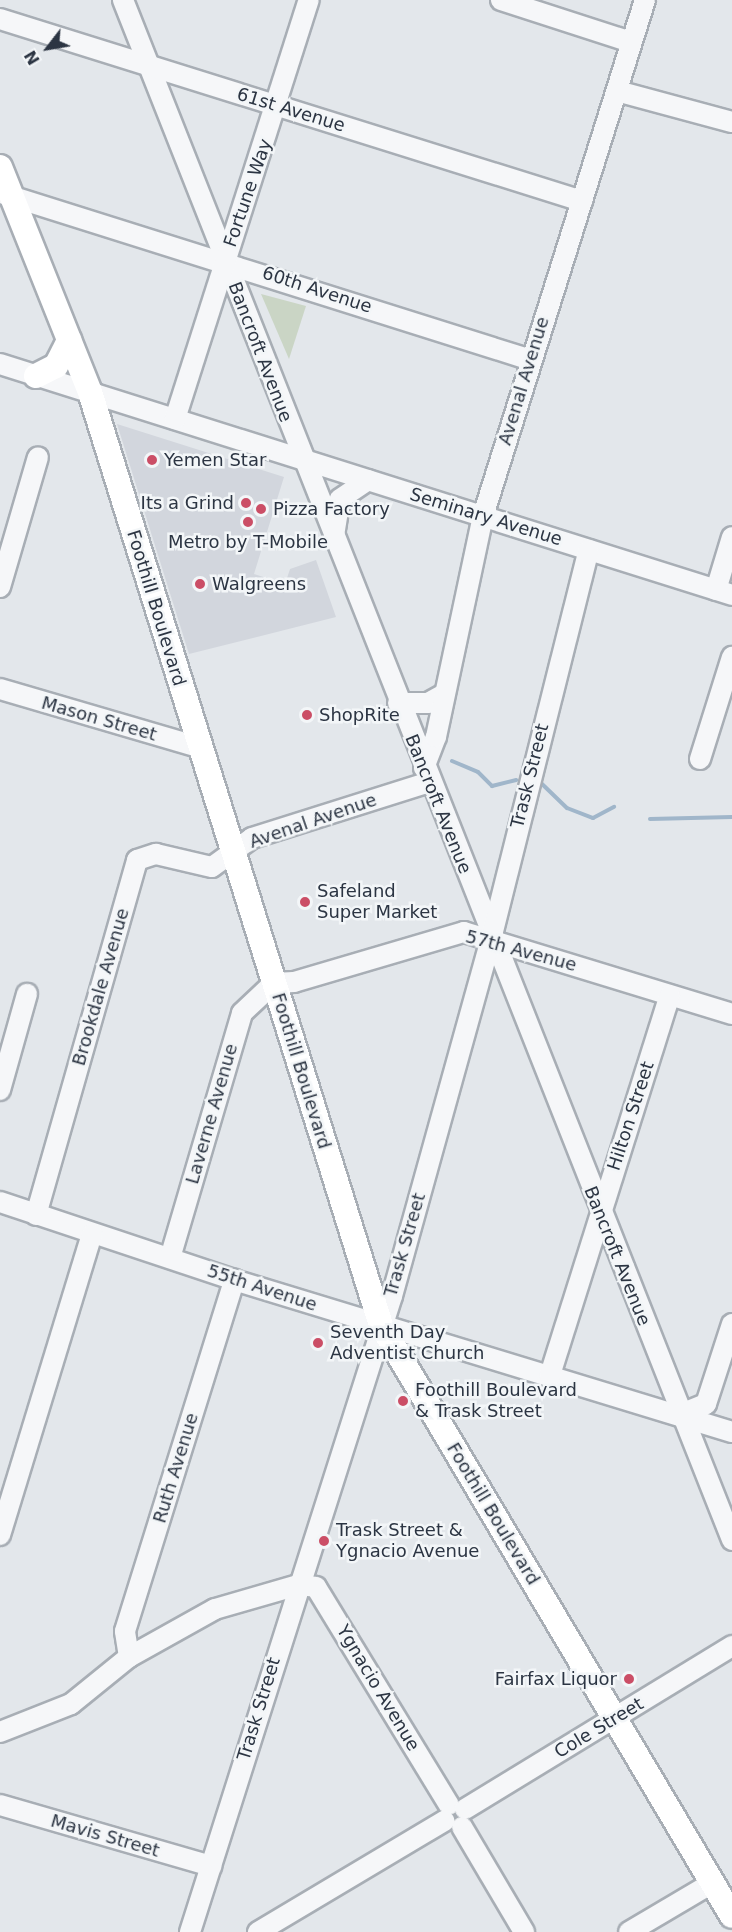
<!DOCTYPE html>
<html>
<head>
<meta charset="utf-8">
<style>
  body { margin:0 }
  #map { position:relative; width:732px; height:1932px; overflow:hidden; background:#e3e7eb; font-family:"DejaVu Sans",sans-serif }
  div>[style] { position:absolute }
  [style*='--x'] { left:calc(var(--x)*1px); top:calc(var(--y)*1px); width:calc(var(--w)*1px); rotate:calc(var(--a)*1deg) }
  .built>* { inset:0; background:#d2d6dd }
  .green>* { inset:0; background:#cad5c5 }
  .stream>* { height:4px; margin:-2px; padding:0 2px; transform-origin:2px; border-radius:2px; background:#a0b6ca }
  .roads { filter:drop-shadow(2px 0 #a8aeb5) drop-shadow(-2px 0 #a8aeb5) drop-shadow(0 2px #a8aeb5) drop-shadow(0 -2px #a8aeb5) }
  .minor>* { height:20px; margin:-10px; padding:0 10px; transform-origin:10px; border-radius:10px; background:#f6f7f9 }
  .major>* { height:24px; margin:-12px; padding:0 12px; transform-origin:12px; border-radius:12px; background:#fff }
  .dots>* { width:16px; height:16px; translate:-50% -50%; box-sizing:border-box; border:3px solid #f3f6f8; border-radius:50% }
  span { translate:-50% -50%; white-space:nowrap; text-align:center; line-height:1.15; -webkit-text-stroke:5px #f3f6f8; paint-order:stroke }
  .street-label { font-size:18px; color:#2c3543 }
  .poi-label { font-size:18px; color:#2c3543 }
  .left { translate:0 -50%; text-align:left }
  .right { translate:-100% -50%; text-align:right }
  .north { position:absolute; left:18px; top:18px; width:60px; height:60px; -webkit-text-stroke:4px #f3f6f8; paint-order:stroke; rotate:239deg; font-size:16px; font-weight:700; line-height:24px; text-align:center; color:#2c3543 }
  .north::after { content:''; display:block; margin:auto; width:21px; height:27px; background:#2c3543; clip-path:polygon(50% 0,100% 100%,50% 72%,0 100%) }
</style>
</head>
<body>
<div id="map">
  <div class="built">
    <div style="clip-path:polygon(117px 424px,284px 477px,254px 574px,285px 584px,290px 569px,316px 560px,336px 617px,189px 654px)"></div>
  </div>
  <div class="green">
    <div style="clip-path:polygon(261px 294px,306px 306px,289px 359px)"></div>
  </div>
  <div class="stream">
    <div style="--x:452;--y:761;--w:28;--a:23"></div>
    <div style="--x:478;--y:772;--w:20;--a:45"></div>
    <div style="--x:492;--y:786;--w:25;--a:-14"></div>
    <div style="--x:541;--y:783;--w:36;--a:44"></div>
    <div style="--x:567;--y:808;--w:28;--a:21"></div>
    <div style="--x:593;--y:818;--w:24;--a:-28"></div>
    <div style="--x:650;--y:819;--w:82;--a:-1.4"></div>
  </div>
  <div class="roads">
    <div class="minor">
      <div style="--x:123;--y:0;--w:1656;--a:68.42"></div>
      <div style="--x:501;--y:0;--w:137;--a:17.9"></div>
      <div style="--x:0;--y:19;--w:610;--a:17.37"></div>
      <div style="--x:617;--y:91;--w:119;--a:15.1"></div>
      <div style="--x:4;--y:194;--w:553;--a:17.48"></div>
      <div style="--x:0;--y:364;--w:768;--a:17.51"></div>
      <div style="--x:175;--y:419;--w:440;--a:-72.3"></div>
      <div style="--x:334;--y:536;--w:37;--a:-81"></div>
      <div style="--x:340;--y:499;--w:34;--a:-34"></div>
      <div style="--x:0;--y:587;--w:135;--a:-73.7"></div>
      <div style="--x:716;--y:590;--w:55;--a:-73.2"></div>
      <div style="--x:0;--y:689;--w:206;--a:16.3"></div>
      <div style="--x:398;--y:703;--w:30;--a:0"></div>
      <div style="--x:428;--y:703;--w:18;--a:-29"></div>
      <div style="--x:700;--y:759;--w:107;--a:-72.6"></div>
      <div style="--x:424;--y:768;--w:33;--a:-69"></div>
      <div style="--x:436;--y:737;--w:226;--a:-78"></div>
      <div style="--x:483;--y:516;--w:541;--a:-72.57"></div>
      <div style="--x:0;--y:1090;--w:100;--a:-74.3"></div>
      <div style="--x:0;--y:1202;--w:247;--a:18.4"></div>
      <div style="--x:234;--y:1280;--w:521;--a:16.97"></div>
      <div style="--x:36;--y:1215;--w:369;--a:-74.1"></div>
      <div style="--x:137;--y:860;--w:20;--a:-18"></div>
      <div style="--x:156;--y:854;--w:57;--a:13.1"></div>
      <div style="--x:212;--y:867;--w:49;--a:-35.9"></div>
      <div style="--x:252;--y:838;--w:187;--a:-17.5"></div>
      <div style="--x:170;--y:1258;--w:255;--a:-73.6"></div>
      <div style="--x:242;--y:1013;--w:44;--a:-43.2"></div>
      <div style="--x:274;--y:983;--w:20;--a:-3"></div>
      <div style="--x:294;--y:982;--w:177;--a:-16.4"></div>
      <div style="--x:464;--y:932;--w:280;--a:17"></div>
      <div style="--x:550;--y:1375;--w:398;--a:-72.5"></div>
      <div style="--x:681;--y:1414;--w:27;--a:-22"></div>
      <div style="--x:706;--y:1404;--w:84;--a:-72"></div>
      <div style="--x:0;--y:1535;--w:315;--a:-73"></div>
      <div style="--x:129;--y:1657;--w:26;--a:-99"></div>
      <div style="--x:125;--y:1631;--w:368;--a:-72.7"></div>
      <div style="--x:0;--y:1732;--w:76;--a:-21.5"></div>
      <div style="--x:71;--y:1704;--w:75;--a:-39"></div>
      <div style="--x:129;--y:1657;--w:98;--a:-29.2"></div>
      <div style="--x:215;--y:1609;--w:86;--a:-16.1"></div>
      <div style="--x:298;--y:1585;--w:18;--a:6"></div>
      <div style="--x:316;--y:1587;--w:255;--a:58.6"></div>
      <div style="--x:0;--y:1805;--w:220;--a:16.1"></div>
      <div style="--x:465;--y:1809;--w:313;--a:-31.4"></div>
      <div style="--x:462;--y:1827;--w:122;--a:59.4"></div>
      <div style="--x:190;--y:1932;--w:667;--a:-72.38"></div>
      <div style="--x:392;--y:1296;--w:370;--a:-74.5"></div>
      <div style="--x:491;--y:939;--w:401;--a:-75.9"></div>
      <div style="--x:258;--y:1932;--w:217;--a:-30.8"></div>
      <div style="--x:629;--y:1932;--w:96;--a:-30.6"></div>
    </div>
    <div class="major">
      <div style="--x:0;--y:167;--w:242;--a:68.2"></div>
      <div style="--x:90;--y:392;--w:977;--a:72.68"></div>
      <div style="--x:381;--y:1325;--w:687;--a:59.29"></div>
      <div style="--x:36;--y:376;--w:22;--a:-27"></div>
      <div style="--x:56;--y:366;--w:29;--a:-63"></div>
    </div>
  </div>
  <div class="dots">
    <div style="left:152px;top:460px;background:#cb4e66"></div>
    <div style="left:246px;top:503px;background:#cb4e66"></div>
    <div style="left:261px;top:509px;background:#cb4e66"></div>
    <div style="left:248px;top:522px;background:#cb4e66"></div>
    <div style="left:200px;top:584px;background:#cb4e66"></div>
    <div style="left:307px;top:715px;background:#cb4e66"></div>
    <div style="left:305px;top:902px;background:#cb4e66"></div>
    <div style="left:318px;top:1343px;background:#cb4e66"></div>
    <div style="left:403px;top:1401px;background:#cb4e66"></div>
    <div style="left:324px;top:1541px;background:#cb4e66"></div>
    <div style="left:629px;top:1679px;background:#cb4e66"></div>
  </div>
  <div class="street-label">
    <span style="left:291px;top:110px;rotate:17deg">61st Avenue</span>
    <span style="left:248px;top:193px;rotate:-71deg">Fortune Way</span>
    <span style="left:317px;top:290px;rotate:18deg">60th Avenue</span>
    <span style="left:260px;top:352px;rotate:69deg">Bancroft Avenue</span>
    <span style="left:524px;top:381px;rotate:-73deg">Avenal Avenue</span>
    <span style="left:486px;top:517px;rotate:17deg">Seminary Avenue</span>
    <span style="left:156px;top:608px;rotate:73deg">Foothill Boulevard</span>
    <span style="left:99px;top:719px;rotate:16deg">Mason Street</span>
    <span style="left:530px;top:776px;rotate:-76deg">Trask Street</span>
    <span style="left:438px;top:804px;rotate:68deg">Bancroft Avenue</span>
    <span style="left:313px;top:821px;rotate:-19deg">Avenal Avenue</span>
    <span style="left:521px;top:951px;rotate:15deg">57th Avenue</span>
    <span style="left:101px;top:987px;rotate:-74deg">Brookdale Avenue</span>
    <span style="left:301px;top:1071px;rotate:73deg">Foothill Boulevard</span>
    <span style="left:212px;top:1114px;rotate:-74deg">Laverne Avenue</span>
    <span style="left:631px;top:1116px;rotate:-72deg">Hilton Street</span>
    <span style="left:405px;top:1245px;rotate:-74deg">Trask Street</span>
    <span style="left:617px;top:1256px;rotate:68deg">Bancroft Avenue</span>
    <span style="left:262px;top:1288px;rotate:18deg">55th Avenue</span>
    <span style="left:176px;top:1468px;rotate:-73deg">Ruth Avenue</span>
    <span style="left:493px;top:1514px;rotate:59deg">Foothill Boulevard</span>
    <span style="left:378px;top:1688px;rotate:59deg">Ygnacio Avenue</span>
    <span style="left:259px;top:1709px;rotate:-73deg">Trask Street</span>
    <span style="left:599px;top:1728px;rotate:-31deg">Cole Street</span>
    <span style="left:105px;top:1836px;rotate:16deg">Mavis Street</span>
  </div>
  <div class="poi-label">
    <span class="left" style="left:164px;top:460px">Yemen Star</span>
    <span class="right" style="left:234px;top:503px">Its a Grind</span>
    <span class="left" style="left:273px;top:509px">Pizza Factory</span>
    <span style="left:248px;top:542px">Metro by T-Mobile</span>
    <span class="left" style="left:212px;top:584px">Walgreens</span>
    <span class="left" style="left:319px;top:715px">ShopRite</span>
    <span class="left" style="left:317px;top:902px">Safeland<br>Super Market</span>
    <span class="left" style="left:330px;top:1343px">Seventh Day<br>Adventist Church</span>
    <span class="left" style="left:415px;top:1401px">Foothill Boulevard<br>&amp; Trask Street</span>
    <span class="left" style="left:336px;top:1541px">Trask Street &amp;<br>Ygnacio Avenue</span>
    <span class="right" style="left:617px;top:1679px">Fairfax Liquor</span>
  </div>
  <div class="north">N</div>
</div>
</body>
</html>
